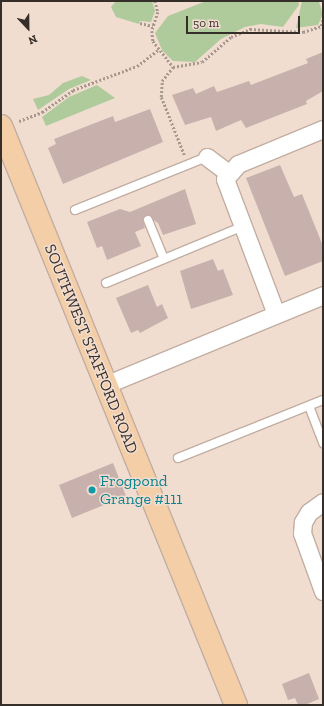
<!DOCTYPE html>
<html>
<head>
<meta charset="utf-8">
<style>
  body { margin:0 }
  #map { position:relative; width:324px; height:706px; overflow:hidden; background:#f1ddd0; font-family:"Zilla Slab",serif }
  div>[style] { position:absolute }
  [style*='--x'] { left:calc(var(--x)*1px); top:calc(var(--y)*1px); width:calc(var(--w)*1px); rotate:calc(var(--a)*1deg) }
  .green>* { inset:0; background:#afcb9b }
  .building>* { inset:0; background:#c8b0ad }
  .path>* { height:2.5px; margin-top:-1.25px; transform-origin:0; background:repeating-linear-gradient(90deg,#a7988e 0 2px,transparent 0 4px) }
  .roads { filter:drop-shadow(1px 0 #c2aea2) drop-shadow(-1px 0 #c2aea2) drop-shadow(0 1px #c2aea2) drop-shadow(0 -1px #c2aea2) }
  .lane>* { height:8px; margin:-4px; padding:0 4px; transform-origin:4px; border-radius:4px; background:#fff }
  .street>* { height:17px; margin:-8.5px; padding:0 8.5px; transform-origin:8.5px; border-radius:8.5px; background:#fff }
  .primary>* { height:22px; margin:-11px; padding:0 11px; transform-origin:11px; border-radius:11px; background:#f3cea7 }
  .dots>* { width:11px; height:11px; translate:-50% -50%; box-sizing:border-box; border:2px solid #f1ddd0; border-radius:50% }
  span { translate:-50% -50%; white-space:nowrap; text-align:center; line-height:1.15; -webkit-text-stroke:3px #f1ddd0; paint-order:stroke }
  .street-label { font-size:16px; color:#362e29 }
  .culture-label { font-size:16px; color:#0d838f }
  .left { translate:0 -50%; text-align:left }
  .frame { position:absolute; inset:0; border:2px solid #362e29; pointer-events:none }
  .north { position:absolute; left:8px; top:8px; width:40px; height:40px; -webkit-text-stroke:3px #f1ddd0; paint-order:stroke; rotate:158deg; font-size:11px; font-weight:700; line-height:16px; text-align:center; color:#362e29 }
  .north::after { content:''; display:block; margin:auto; width:14px; height:18px; background:#362e29; clip-path:polygon(50% 0,100% 100%,50% 72%,0 100%) }
  .scale { position:absolute; left:186px; top:16px; width:114px; height:18px; box-sizing:border-box; border:2px solid #362e29; border-top:0; padding-left:5px; font-size:12px; line-height:14px; white-space:nowrap; color:#362e29; -webkit-text-stroke:3px #f1ddd0; paint-order:stroke }
</style>
</head>
<body>
<div id="map">
  <div class="green">
    <div style="clip-path:polygon(116px 1px,152px 1px,155px 11px,151px 22px,140px 21px,139px 24px,116px 17px,111px 7px)"></div>
    <div style="clip-path:polygon(206px 1px,298px 1px,299px 5px,283px 27px,261px 24px,245px 27px,221px 39px,195px 62px,173px 61px,162px 50px,155px 33px,168px 16px)"></div>
    <div style="clip-path:polygon(302px 1px,319px 2px,323px 14px,318px 25px,296px 28px)"></div>
    <div style="clip-path:polygon(82px 76px,91px 80px,69px 89px,38px 110px,33px 99px,49px 95px,63px 83px)"></div>
    <div style="clip-path:polygon(97px 85px,115px 98px,46px 126px,42px 117px,69px 97px)"></div>
  </div>
  <div class="building">
    <div style="clip-path:polygon(323px 52px,323px 91px,306px 101px,307px 104px,246px 128px,241px 120px,216px 131px,211px 117px,185px 125px,172px 95px,193px 88px,196px 94px,214px 86px,217px 92px,249px 81px,251px 85px,308px 63px,306px 59px)"></div>
    <div style="clip-path:polygon(150px 109px,163px 142px,63px 184px,48px 148px,56px 144px,54px 139px,113px 116px,115px 122px)"></div>
    <div style="clip-path:polygon(280px 165px,294px 197px,302px 194px,323px 246px,323px 261px,285px 276px,246px 178px)"></div>
    <div style="clip-path:polygon(185px 189px,196px 224px,163px 235px,158px 223px,146px 215px,143px 220px,145px 228px,135px 232px,141px 246px,107px 260px,102px 246px,97px 248px,87px 222px,120px 209px,130px 212px)"></div>
    <div style="clip-path:polygon(213px 259px,218px 271px,223px 269px,233px 295px,191px 309px,180px 271px)"></div>
    <div style="clip-path:polygon(148px 285px,157px 307px,162px 304px,168px 318px,140px 333px,138px 330px,131px 333px,116px 298px)"></div>
    <div style="clip-path:polygon(113px 463px,126px 496px,72px 518px,59px 485px)"></div>
    <div style="clip-path:polygon(309px 673px,319px 699px,305px 705px,298px 705px,295px 698px,288px 700px,282px 684px)"></div>
  </div>
  <div class="path">
    <div style="--x:155;--y:1;--w:11;--a:75"></div>
    <div style="--x:158;--y:12;--w:20;--a:108"></div>
    <div style="--x:152;--y:31;--w:10;--a:84"></div>
    <div style="--x:153;--y:41;--w:33;--a:52"></div>
    <div style="--x:140;--y:23;--w:13;--a:13"></div>
    <div style="--x:19;--y:121;--w:25;--a:-21"></div>
    <div style="--x:42;--y:112;--w:38;--a:-35"></div>
    <div style="--x:73;--y:90;--w:68;--a:-20.6"></div>
    <div style="--x:137;--y:66;--w:26;--a:-37"></div>
    <div style="--x:184;--y:155;--w:62;--a:-111.6"></div>
    <div style="--x:161;--y:97;--w:16;--a:-86"></div>
    <div style="--x:162;--y:81;--w:18;--a:-52"></div>
    <div style="--x:173;--y:67;--w:29;--a:-10"></div>
    <div style="--x:202;--y:62;--w:38;--a:-41"></div>
    <div style="--x:231;--y:37;--w:21;--a:-23"></div>
    <div style="--x:250;--y:29;--w:53;--a:3.2"></div>
    <div style="--x:303;--y:32;--w:19;--a:-18"></div>
    <div style="--x:321;--y:26;--w:7;--a:-74"></div>
  </div>
  <div class="roads">
    <div class="lane">
      <div style="--x:75;--y:210;--w:142;--a:-21.9"></div>
      <div style="--x:148;--y:220;--w:42;--a:67.7"></div>
      <div style="--x:106;--y:283;--w:146;--a:-22.5"></div>
      <div style="--x:309;--y:406;--w:40;--a:69"></div>
      <div style="--x:178;--y:458;--w:156;--a:-21.8"></div>
    </div>
    <div class="street">
      <div style="--x:207;--y:157;--w:25;--a:37"></div>
      <div style="--x:276;--y:314;--w:144;--a:-110.7"></div>
      <div style="--x:225;--y:179;--w:20;--a:-49"></div>
      <div style="--x:238;--y:164;--w:92;--a:-22.4"></div>
      <div style="--x:105;--y:385;--w:236;--a:-22.4"></div>
      <div style="--x:323;--y:502;--w:17;--a:144"></div>
      <div style="--x:309;--y:512;--w:12;--a:121"></div>
      <div style="--x:303;--y:522;--w:11;--a:95"></div>
      <div style="--x:302;--y:533;--w:62;--a:70.1"></div>
    </div>
    <div class="primary">
      <div style="--x:1;--y:126;--w:625;--a:67.91"></div>
    </div>
  </div>
  <div class="dots">
    <div style="left:92px;top:490px;background:#0f9aa8"></div>
  </div>
  <div class="street-label">
    <span style="left:91px;top:349px;rotate:68deg">SOUTHWEST STAFFORD ROAD</span>
  </div>
  <div class="culture-label">
    <span class="left" style="left:100px;top:490px">Frogpond<br>Grange #111</span>
  </div>
  <div class="frame"></div>
  <div class="north">N</div>
  <div class="scale">50 m</div>
</div>
</body>
</html>
